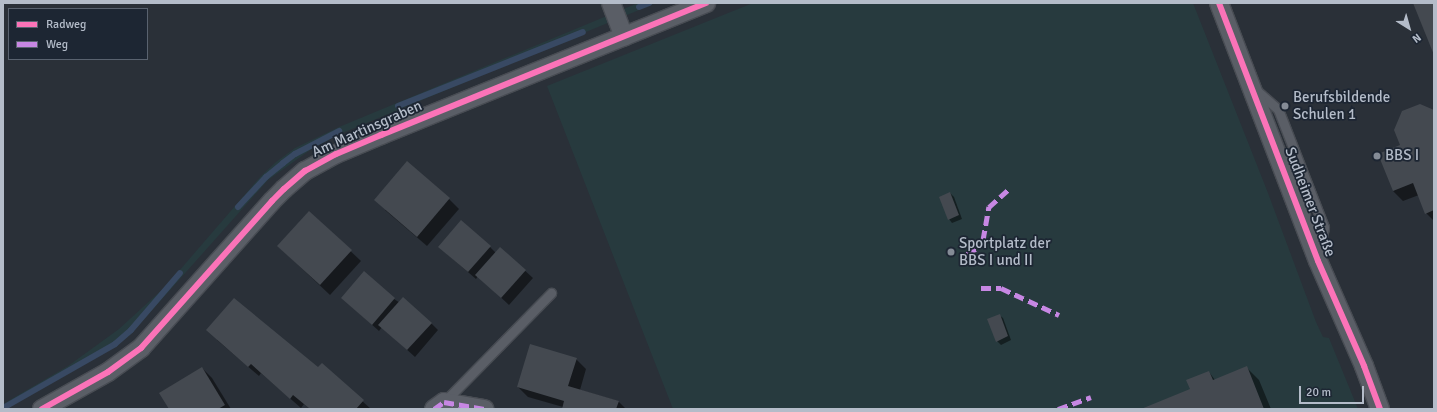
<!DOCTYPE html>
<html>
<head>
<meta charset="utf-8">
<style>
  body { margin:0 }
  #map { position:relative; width:1437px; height:412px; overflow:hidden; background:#2a3038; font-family:Signika,sans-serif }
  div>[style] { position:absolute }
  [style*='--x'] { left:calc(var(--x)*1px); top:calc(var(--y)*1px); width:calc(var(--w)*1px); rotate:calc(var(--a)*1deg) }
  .green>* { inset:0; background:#273a3e }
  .shadow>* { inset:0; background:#0007 }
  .stream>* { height:6px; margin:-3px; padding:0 3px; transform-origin:3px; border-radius:3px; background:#384963 }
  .building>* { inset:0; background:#444950 }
  .roads { filter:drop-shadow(1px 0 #484c53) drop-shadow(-1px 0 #484c53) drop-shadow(0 1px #484c53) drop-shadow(0 -1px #484c53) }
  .service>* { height:9px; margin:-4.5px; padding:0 4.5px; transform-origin:4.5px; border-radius:4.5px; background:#5a5e66 }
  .minor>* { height:18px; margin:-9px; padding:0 9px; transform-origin:9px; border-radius:9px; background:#5a5e66 }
  .quiet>* { height:5px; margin-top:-2.5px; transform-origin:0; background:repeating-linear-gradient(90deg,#c787e3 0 10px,transparent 0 15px) }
  .cycleway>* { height:6px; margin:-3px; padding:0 3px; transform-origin:3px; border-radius:3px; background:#fb73b8 }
  .dots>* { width:11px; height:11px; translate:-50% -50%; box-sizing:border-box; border:2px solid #1d2633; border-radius:50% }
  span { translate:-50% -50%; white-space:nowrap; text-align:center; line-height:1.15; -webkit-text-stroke:3.5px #1d2633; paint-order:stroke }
  .poi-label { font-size:15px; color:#b4bcc9 }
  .left { translate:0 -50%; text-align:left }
  .street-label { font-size:15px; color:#b4bcc9 }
  .frame { position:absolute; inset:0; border:4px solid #b4bcc9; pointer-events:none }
  .legend { position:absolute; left:8px; top:8px; width:140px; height:52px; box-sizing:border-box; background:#1d2633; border:1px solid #59626f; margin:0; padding:5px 7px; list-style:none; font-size:12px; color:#b4bcc9 }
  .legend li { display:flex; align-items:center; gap:8px; height:20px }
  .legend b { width:20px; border:1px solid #59626f }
  .north { position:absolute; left:1389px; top:8px; width:40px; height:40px; -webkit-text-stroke:3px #1d2633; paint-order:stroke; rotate:143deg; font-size:11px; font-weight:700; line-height:16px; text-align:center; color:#b4bcc9 }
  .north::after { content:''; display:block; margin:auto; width:14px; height:18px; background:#b4bcc9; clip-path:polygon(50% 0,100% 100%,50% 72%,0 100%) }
  .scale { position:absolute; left:1299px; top:386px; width:65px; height:18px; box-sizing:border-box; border:2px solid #b4bcc9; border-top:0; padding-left:5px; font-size:12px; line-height:14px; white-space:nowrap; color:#b4bcc9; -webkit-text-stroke:3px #1d2633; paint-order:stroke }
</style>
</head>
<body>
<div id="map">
  <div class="green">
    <div style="clip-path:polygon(638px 3px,656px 3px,340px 134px,313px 148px,268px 180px,130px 335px,103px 353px,6px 409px,3px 409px,3px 404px,68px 366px,119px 329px,166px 286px,261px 176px,276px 162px,295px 148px,339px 127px)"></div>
    <div style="clip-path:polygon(753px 3px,1193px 3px,1268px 193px,1316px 322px,1323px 337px,1329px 338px,1358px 409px,673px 409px,547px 86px)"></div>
  </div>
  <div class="shadow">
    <div style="clip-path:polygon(1434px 111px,1434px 221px,1426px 213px,1419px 195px,1403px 201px,1393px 191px,1401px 146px)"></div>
    <div style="clip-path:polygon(950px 193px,954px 197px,962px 219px,952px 223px,949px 219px)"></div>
    <div style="clip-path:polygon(449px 199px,459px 209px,427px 246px,385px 210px)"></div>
    <div style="clip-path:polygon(309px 212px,361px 261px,330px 295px,278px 246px)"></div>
    <div style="clip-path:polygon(490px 247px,496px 253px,500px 248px,533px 278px,509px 305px,478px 276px,476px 279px,447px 254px)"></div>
    <div style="clip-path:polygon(342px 298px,394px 299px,431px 323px,438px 330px,415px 357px,382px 327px,379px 331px)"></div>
    <div style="clip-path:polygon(999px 315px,1003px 318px,1011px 340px,1001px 345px,997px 341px)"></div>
    <div style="clip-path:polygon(217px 340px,318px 369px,322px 365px,371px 409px,310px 409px,304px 404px,301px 408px,261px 373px,259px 376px)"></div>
    <div style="clip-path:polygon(576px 359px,586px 369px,580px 390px,618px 401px,626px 409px,563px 409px,563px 407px,528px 397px,518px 387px)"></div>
    <div style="clip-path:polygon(202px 368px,212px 378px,231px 409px,170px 409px)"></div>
    <div style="clip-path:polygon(1247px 368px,1259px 380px,1271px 409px,1143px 409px,1191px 390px,1209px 372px,1215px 380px)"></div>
  </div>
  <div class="stream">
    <div style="--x:639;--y:7;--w:11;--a:-22"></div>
    <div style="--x:398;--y:106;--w:199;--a:-21.8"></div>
    <div style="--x:238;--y:207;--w:41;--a:-47"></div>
    <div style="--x:266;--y:177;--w:22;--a:-39"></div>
    <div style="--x:283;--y:163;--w:15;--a:-37"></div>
    <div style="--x:295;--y:154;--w:50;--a:-27.6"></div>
    <div style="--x:3;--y:408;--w:129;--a:-29.7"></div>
    <div style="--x:115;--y:344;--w:21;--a:-41"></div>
    <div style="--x:131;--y:330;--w:75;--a:-49.3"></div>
  </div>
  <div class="building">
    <div style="clip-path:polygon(1413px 3px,1434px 3px,1434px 55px)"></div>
    <div style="clip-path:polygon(1420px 104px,1434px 110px,1434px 210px,1425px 214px,1413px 183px,1393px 191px,1378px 154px,1400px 145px,1394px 130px,1402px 111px)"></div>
    <div style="clip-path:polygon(407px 161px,450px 198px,417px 237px,374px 200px)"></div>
    <div style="clip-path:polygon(950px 192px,959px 215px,948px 220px,939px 197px)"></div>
    <div style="clip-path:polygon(309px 211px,352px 250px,320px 285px,277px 246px)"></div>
    <div style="clip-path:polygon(461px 220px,491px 246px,468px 272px,438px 247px)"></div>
    <div style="clip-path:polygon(500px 247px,526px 270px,501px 298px,475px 275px)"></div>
    <div style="clip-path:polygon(364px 271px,395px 298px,372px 325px,341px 298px)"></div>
    <div style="clip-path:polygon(403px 297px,432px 323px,407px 350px,378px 325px)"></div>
    <div style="clip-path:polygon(234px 298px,318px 367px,322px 363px,364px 400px,356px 409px,310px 409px,293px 395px,290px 399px,251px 364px,248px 367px,206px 330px)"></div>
    <div style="clip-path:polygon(1000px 314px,1008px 336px,996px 342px,987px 319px)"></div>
    <div style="clip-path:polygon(530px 344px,577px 358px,568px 386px,619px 401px,616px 409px,562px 409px,564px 401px,517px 387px)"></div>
    <div style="clip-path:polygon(1247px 366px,1264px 409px,1141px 409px,1190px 389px,1186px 380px,1209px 371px,1213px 380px)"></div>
    <div style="clip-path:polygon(202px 367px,225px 405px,218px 409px,169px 409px,159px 393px)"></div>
  </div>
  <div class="roads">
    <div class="service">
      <div style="--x:1257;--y:91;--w:28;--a:41"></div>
      <div style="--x:1278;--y:109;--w:127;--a:68.7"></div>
      <div style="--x:1324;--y:227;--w:28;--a:100"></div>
      <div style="--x:444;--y:402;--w:153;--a:-45.5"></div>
    </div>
    <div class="minor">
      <div style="--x:611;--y:3;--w:36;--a:69"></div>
      <div style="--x:1219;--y:3;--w:276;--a:69"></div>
      <div style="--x:1318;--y:261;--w:115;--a:66.3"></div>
      <div style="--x:1364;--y:366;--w:46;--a:69.6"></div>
      <div style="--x:42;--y:409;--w:76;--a:-29.3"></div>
      <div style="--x:108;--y:372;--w:41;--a:-36"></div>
      <div style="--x:141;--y:348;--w:197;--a:-48.3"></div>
      <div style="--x:272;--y:201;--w:17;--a:-45"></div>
      <div style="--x:284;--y:189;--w:28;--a:-41"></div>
      <div style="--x:305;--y:171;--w:35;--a:-29"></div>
      <div style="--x:336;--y:154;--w:49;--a:-22.9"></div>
      <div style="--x:381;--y:135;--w:351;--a:-22.1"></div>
      <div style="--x:434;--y:409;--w:12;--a:-35"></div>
      <div style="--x:444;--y:402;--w:41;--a:9.9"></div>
    </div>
  </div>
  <div class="quiet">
    <div style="--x:967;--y:254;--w:15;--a:-32"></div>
    <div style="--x:980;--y:246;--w:7;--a:-63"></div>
    <div style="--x:983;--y:240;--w:34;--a:-80"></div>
    <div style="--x:989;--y:207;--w:27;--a:-42"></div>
    <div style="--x:981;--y:288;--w:20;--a:0"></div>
    <div style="--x:1001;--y:288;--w:64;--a:25"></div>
    <div style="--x:434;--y:409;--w:12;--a:-35"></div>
    <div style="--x:444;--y:402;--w:41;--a:9.9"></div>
    <div style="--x:1058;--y:409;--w:35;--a:-20"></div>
  </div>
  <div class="cycleway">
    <div style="--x:1219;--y:3;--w:276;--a:69"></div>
    <div style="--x:1318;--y:261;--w:115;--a:66.3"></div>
    <div style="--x:1364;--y:366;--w:46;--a:69.6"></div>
    <div style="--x:42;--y:409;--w:76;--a:-29.3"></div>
    <div style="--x:108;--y:372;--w:41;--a:-36"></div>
    <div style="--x:141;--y:348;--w:197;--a:-48.3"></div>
    <div style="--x:272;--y:201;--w:17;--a:-45"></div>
    <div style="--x:284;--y:189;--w:28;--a:-41"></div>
    <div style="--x:305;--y:171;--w:35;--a:-29"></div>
    <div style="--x:336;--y:154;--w:49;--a:-22.9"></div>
    <div style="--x:381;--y:135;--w:351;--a:-22.1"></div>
  </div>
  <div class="dots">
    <div style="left:1285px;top:106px;background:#848b96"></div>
    <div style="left:1377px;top:156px;background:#848b96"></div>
    <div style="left:951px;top:252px;background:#848b96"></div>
  </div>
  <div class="poi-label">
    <span class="left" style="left:1293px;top:106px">Berufsbildende<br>Schulen 1</span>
    <span class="left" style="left:1385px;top:156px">BBS I</span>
    <span class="left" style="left:959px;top:252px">Sportplatz der<br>BBS I und II</span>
  </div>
  <div class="street-label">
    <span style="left:367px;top:129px;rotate:-24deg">Am Martinsgraben</span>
    <span style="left:1310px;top:202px;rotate:69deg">Sudheimer Straße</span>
  </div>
  <div class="frame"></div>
  <ul class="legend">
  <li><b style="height:5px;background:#fb73b8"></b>Radweg</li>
  <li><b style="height:5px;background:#c787e3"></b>Weg</li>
  </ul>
  <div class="north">N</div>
  <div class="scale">20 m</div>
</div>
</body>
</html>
